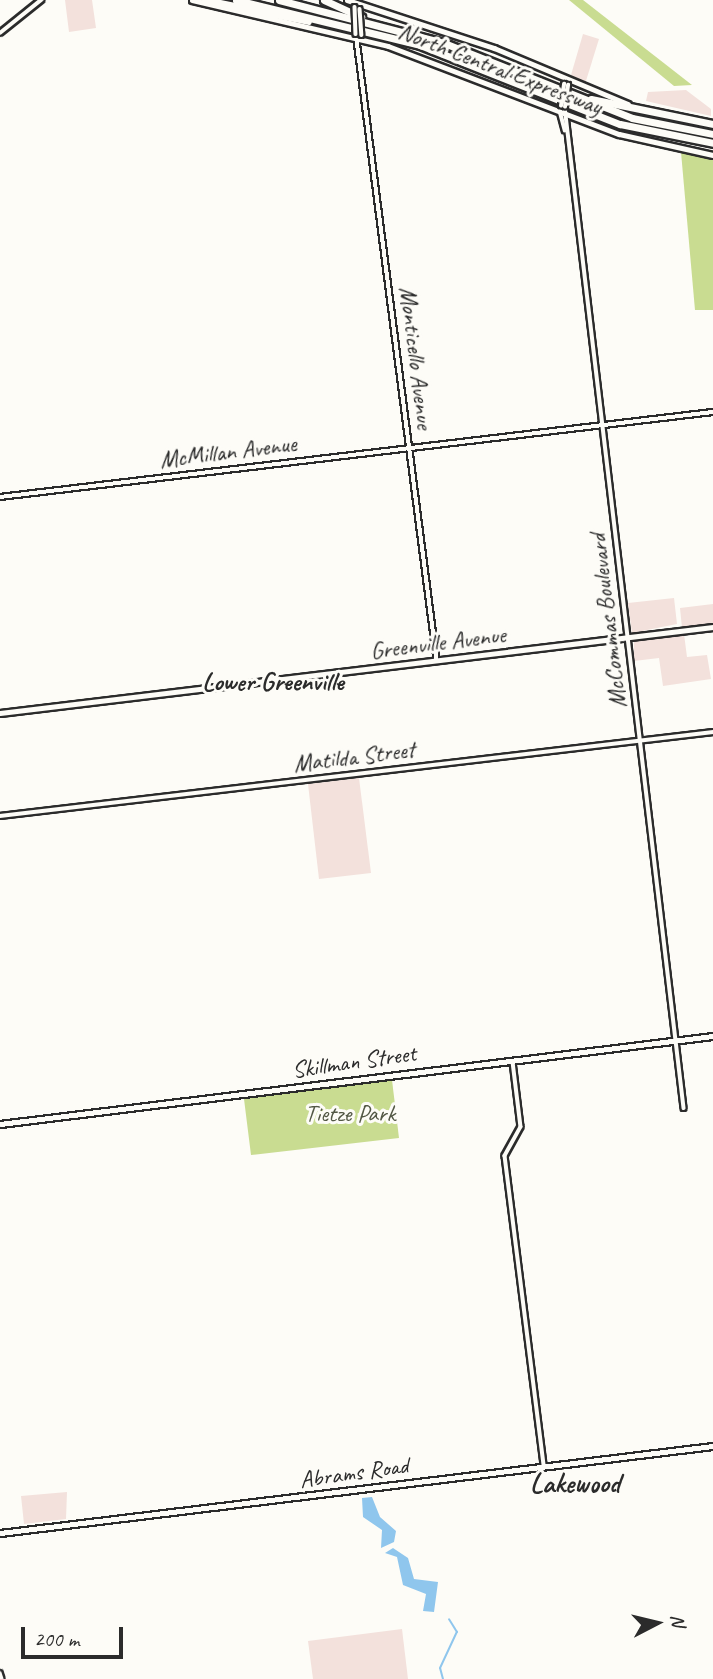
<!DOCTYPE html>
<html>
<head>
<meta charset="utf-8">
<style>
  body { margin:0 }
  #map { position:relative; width:713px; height:1679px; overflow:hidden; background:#fdfcf7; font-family:Caveat,sans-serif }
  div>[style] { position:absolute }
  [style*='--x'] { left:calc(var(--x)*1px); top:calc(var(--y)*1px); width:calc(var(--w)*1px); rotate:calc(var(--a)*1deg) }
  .built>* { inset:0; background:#f3e1dc }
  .green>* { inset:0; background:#c9dc91 }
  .water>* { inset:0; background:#8fc6ed }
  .stream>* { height:2px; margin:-1px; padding:0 1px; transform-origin:1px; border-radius:1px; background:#8fc6ed }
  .roads { filter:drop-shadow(2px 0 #2b2b2b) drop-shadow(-2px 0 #2b2b2b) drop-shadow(0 2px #2b2b2b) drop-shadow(0 -2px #2b2b2b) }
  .minor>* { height:3.5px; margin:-1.75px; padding:0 1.75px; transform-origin:1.75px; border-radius:1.75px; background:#fdfcf7 }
  .major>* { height:5px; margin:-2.5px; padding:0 2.5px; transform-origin:2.5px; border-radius:2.5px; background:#fdfcf7 }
  .highway>* { height:7px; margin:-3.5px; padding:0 3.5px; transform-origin:3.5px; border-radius:3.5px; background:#fdfcf7 }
  .bridges { filter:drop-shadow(2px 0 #2b2b2b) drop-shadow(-2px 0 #2b2b2b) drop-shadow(0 2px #2b2b2b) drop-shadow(0 -2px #2b2b2b) }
  .minor-bridge>* { height:3.5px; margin:-1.75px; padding:0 1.75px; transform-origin:1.75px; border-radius:1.75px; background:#fdfcf7 }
  span { translate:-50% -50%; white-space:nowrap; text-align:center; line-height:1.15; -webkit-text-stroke:6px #fdfcf7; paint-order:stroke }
  .street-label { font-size:24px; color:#2b2b2b }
  .park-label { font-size:24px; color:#525744 }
  .neighbourhood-label { font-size:26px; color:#2b2b2b; font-weight:700 }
  .quarter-label { font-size:28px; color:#2b2b2b; font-weight:700 }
  .north { position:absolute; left:622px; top:1588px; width:70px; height:70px; -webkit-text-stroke:5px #fdfcf7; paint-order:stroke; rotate:83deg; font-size:19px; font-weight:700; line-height:28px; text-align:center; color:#2b2b2b }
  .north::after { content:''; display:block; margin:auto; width:24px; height:32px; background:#2b2b2b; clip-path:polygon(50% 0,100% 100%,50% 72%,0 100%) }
  .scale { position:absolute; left:21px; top:1627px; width:102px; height:32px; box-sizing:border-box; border:4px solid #2b2b2b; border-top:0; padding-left:9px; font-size:21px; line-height:24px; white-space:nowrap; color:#2b2b2b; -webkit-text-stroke:5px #fdfcf7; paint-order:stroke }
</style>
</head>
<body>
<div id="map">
  <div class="built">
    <div style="clip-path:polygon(65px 0,92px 0,96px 28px,69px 32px)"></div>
    <div style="clip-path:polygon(583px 34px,599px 39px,585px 84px,571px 75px)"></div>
    <div style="clip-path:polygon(686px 90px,711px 109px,711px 116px,646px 101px,648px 92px)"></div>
    <div style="clip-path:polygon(674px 598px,677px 624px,632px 633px,628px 603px)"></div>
    <div style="clip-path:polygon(713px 604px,713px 624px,682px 628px,680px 608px)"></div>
    <div style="clip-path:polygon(684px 634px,687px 657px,707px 655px,711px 679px,663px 686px,659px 658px,634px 661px,634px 640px)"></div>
    <div style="clip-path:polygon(359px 778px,371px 873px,319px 879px,308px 784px)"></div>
    <div style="clip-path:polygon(67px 1492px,66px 1519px,24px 1524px,21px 1496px)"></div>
    <div style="clip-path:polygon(402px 1629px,408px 1679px,313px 1679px,308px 1641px)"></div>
  </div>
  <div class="green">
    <div style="clip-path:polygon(569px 0,583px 0,692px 85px,674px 86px)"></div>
    <div style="clip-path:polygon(681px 152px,713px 158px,713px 310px,695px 310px)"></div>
    <div style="clip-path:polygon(392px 1080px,399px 1138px,251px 1155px,244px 1099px)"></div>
  </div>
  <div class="water">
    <div style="clip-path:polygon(372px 1497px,380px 1517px,396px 1531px,394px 1542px,381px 1548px,382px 1530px,363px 1517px,362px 1498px)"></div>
    <div style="clip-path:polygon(393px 1548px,408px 1558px,414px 1579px,438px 1582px,434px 1612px,423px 1611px,426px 1594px,403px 1585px,397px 1557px,385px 1553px)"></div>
  </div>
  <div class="stream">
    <div style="--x:443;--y:1679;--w:11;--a:-105"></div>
    <div style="--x:440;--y:1668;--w:40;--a:-65"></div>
    <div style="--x:457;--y:1632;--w:15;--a:-122"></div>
  </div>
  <div class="roads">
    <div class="minor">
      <div style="--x:0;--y:33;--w:53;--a:-38.8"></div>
      <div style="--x:357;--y:40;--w:625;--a:82.65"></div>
      <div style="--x:565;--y:107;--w:1008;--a:83.22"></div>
      <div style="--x:560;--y:111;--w:20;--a:75"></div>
      <div style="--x:0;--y:497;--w:718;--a:-6.8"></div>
      <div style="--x:0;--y:816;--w:718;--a:-6.72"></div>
      <div style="--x:513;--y:1062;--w:65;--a:83"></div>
      <div style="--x:521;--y:1127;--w:33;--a:119"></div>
      <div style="--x:505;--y:1156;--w:312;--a:82.8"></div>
      <div style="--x:0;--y:1673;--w:6;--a:72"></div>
    </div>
    <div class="major">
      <div style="--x:192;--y:0;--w:201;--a:13.2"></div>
      <div style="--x:388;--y:46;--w:247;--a:20.9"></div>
      <div style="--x:619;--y:134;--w:96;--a:12.6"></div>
      <div style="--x:347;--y:0;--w:155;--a:18.1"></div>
      <div style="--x:494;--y:48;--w:145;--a:22.7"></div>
      <div style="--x:0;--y:713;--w:718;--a:-6.88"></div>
      <div style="--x:0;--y:1124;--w:718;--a:-7.04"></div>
      <div style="--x:0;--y:1533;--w:718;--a:-6.96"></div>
    </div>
    <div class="highway">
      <div style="--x:205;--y:0;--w:105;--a:11.5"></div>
      <div style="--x:236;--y:0;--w:189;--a:13.7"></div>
      <div style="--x:420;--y:45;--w:215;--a:21.6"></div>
      <div style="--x:620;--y:124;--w:95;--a:11.5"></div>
      <div style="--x:279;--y:0;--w:171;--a:14.6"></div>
      <div style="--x:444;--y:43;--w:202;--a:21.7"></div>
      <div style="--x:632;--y:118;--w:83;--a:11.2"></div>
      <div style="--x:324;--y:0;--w:41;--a:24.7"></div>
      <div style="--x:591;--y:99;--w:125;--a:11.6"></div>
    </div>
  </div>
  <div class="bridges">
    <div class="minor-bridge">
      <div style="--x:355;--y:7;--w:27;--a:88"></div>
      <div style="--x:360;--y:9;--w:26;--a:86"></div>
      <div style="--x:561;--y:106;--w:22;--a:-82"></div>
      <div style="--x:565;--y:107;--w:22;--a:-82"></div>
    </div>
  </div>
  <div class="street-label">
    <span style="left:500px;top:69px;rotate:21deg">North Central Expressway</span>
    <span style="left:416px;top:358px;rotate:83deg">Monticello Avenue</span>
    <span style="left:228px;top:452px;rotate:-7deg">McMillan Avenue</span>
    <span style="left:608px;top:621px;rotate:-97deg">McCommas Boulevard</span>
    <span style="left:438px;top:643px;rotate:-7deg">Greenville Avenue</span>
    <span style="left:354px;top:757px;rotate:-7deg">Matilda Street</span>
    <span style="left:354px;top:1062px;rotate:-8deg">Skillman Street</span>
    <span style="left:354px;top:1473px;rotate:-8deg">Abrams Road</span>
  </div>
  <div class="park-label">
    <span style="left:350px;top:1114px">Tietze Park</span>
  </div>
  <div class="neighbourhood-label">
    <span style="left:273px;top:682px">Lower Greenville</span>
  </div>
  <div class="quarter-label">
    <span style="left:575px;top:1483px">Lakewood</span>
  </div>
  <div class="north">N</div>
  <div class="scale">200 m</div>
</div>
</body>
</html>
